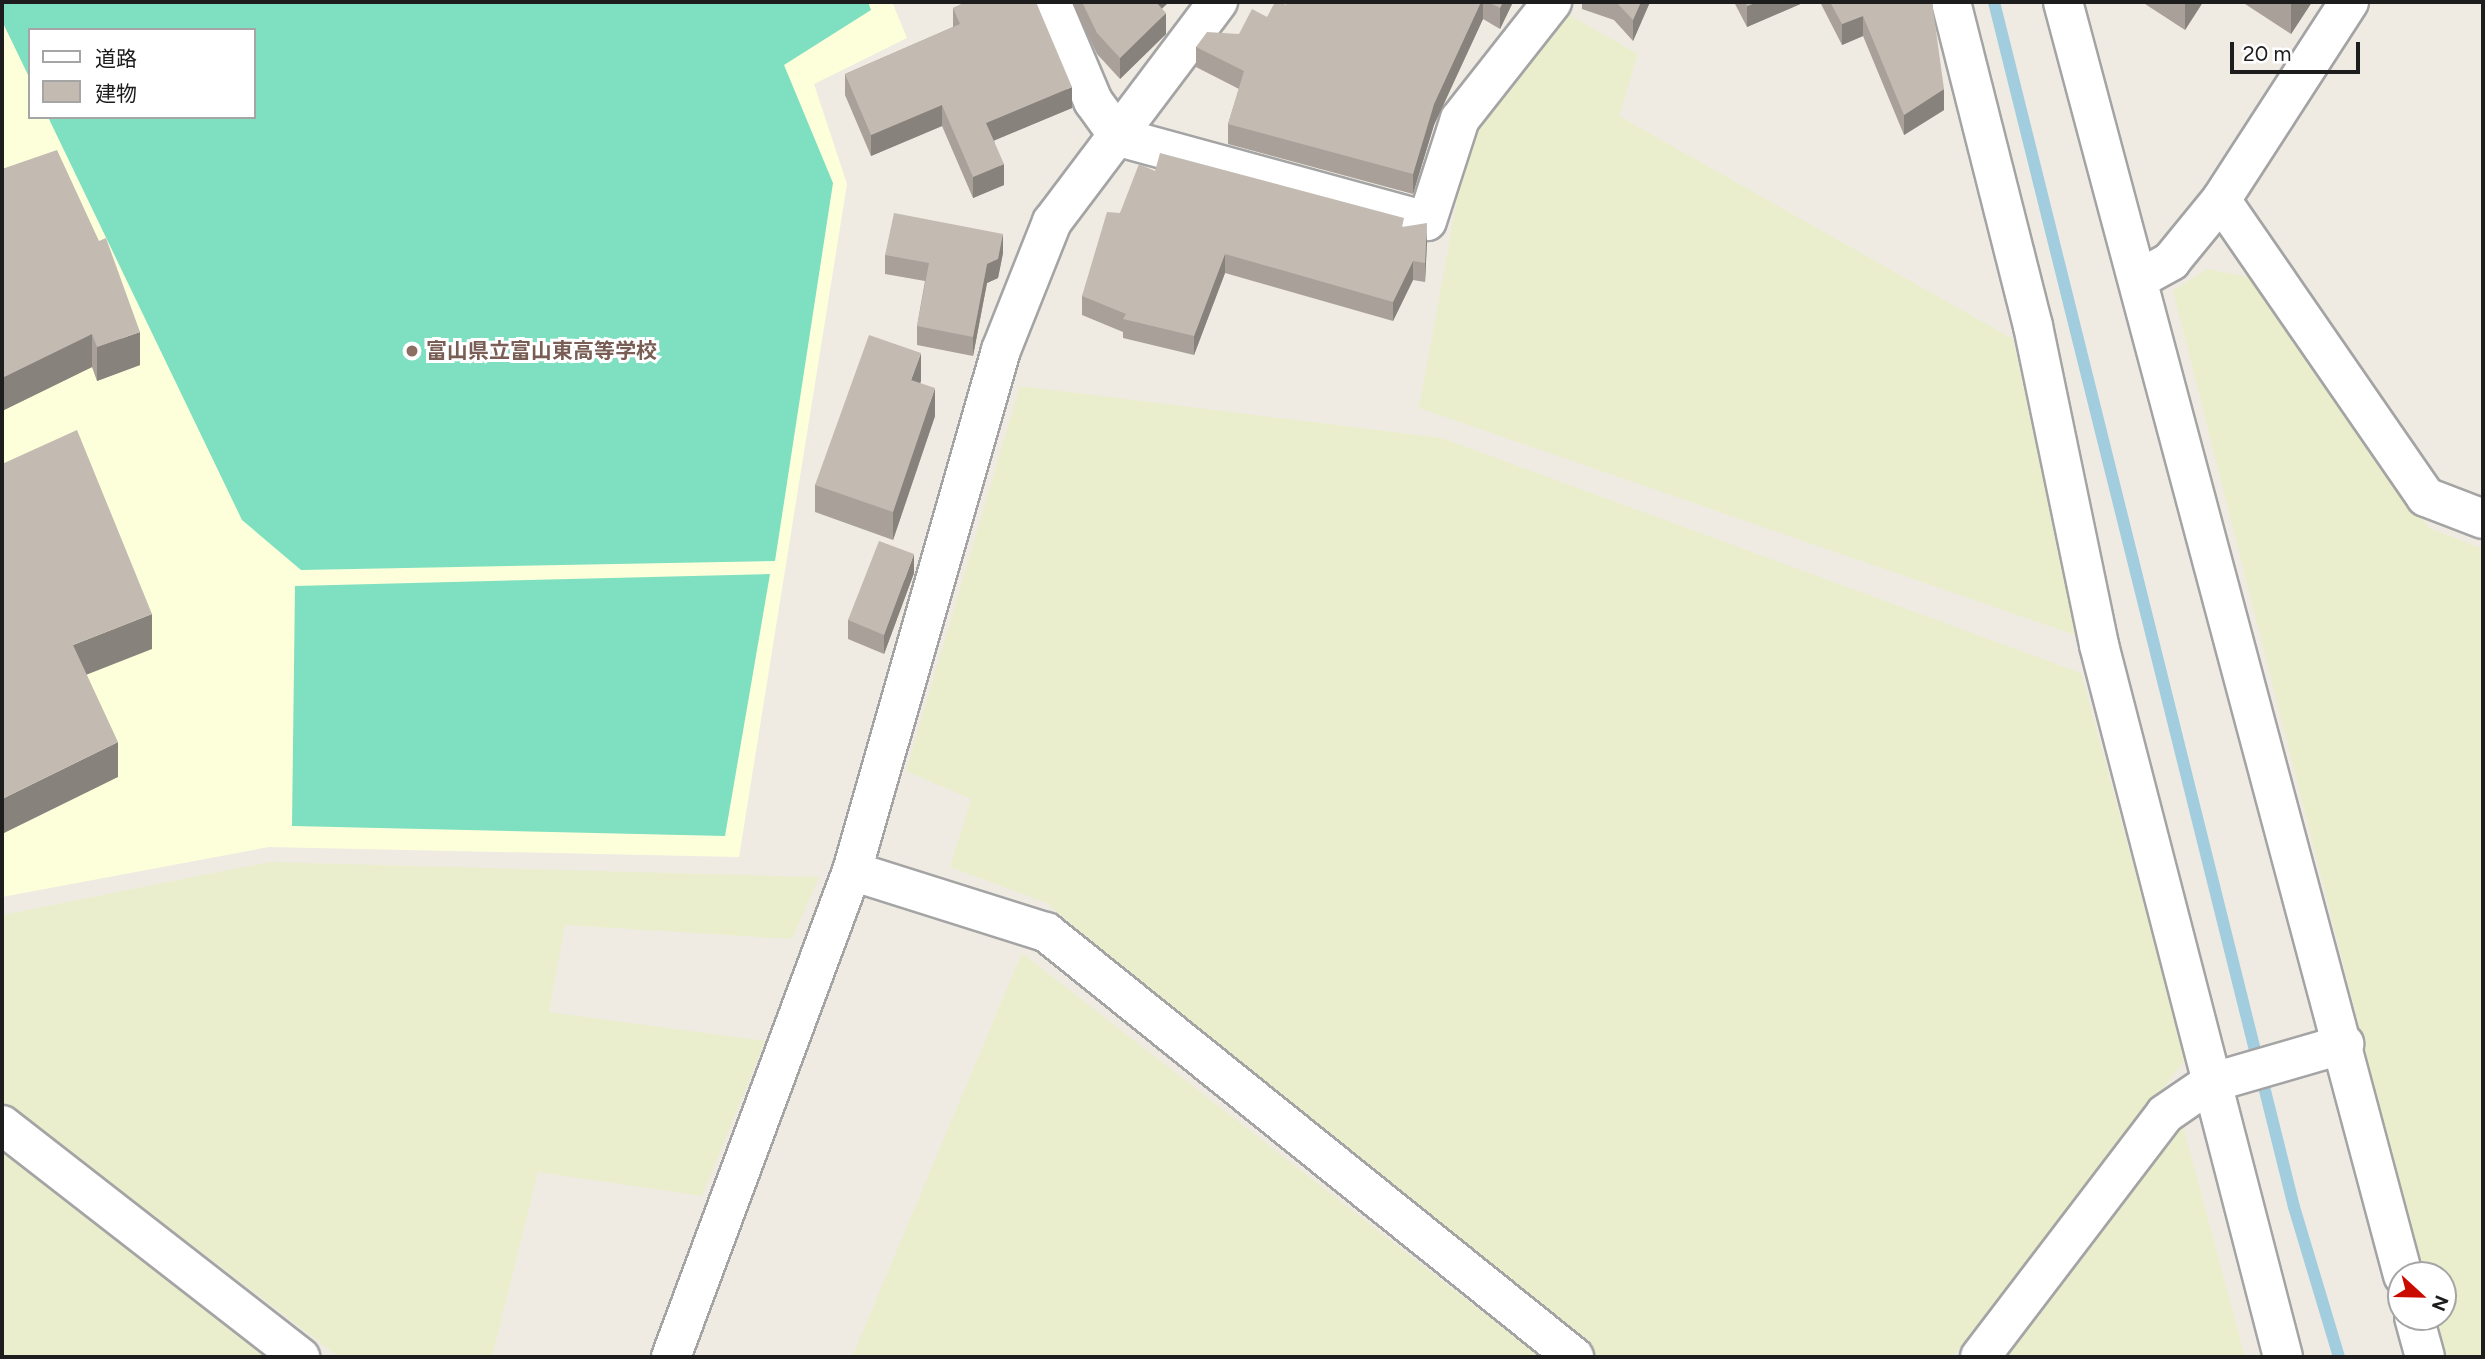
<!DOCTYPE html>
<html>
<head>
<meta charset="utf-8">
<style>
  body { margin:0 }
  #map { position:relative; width:2485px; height:1359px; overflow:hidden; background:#efebe3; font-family:Figtree,"Noto Sans JP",sans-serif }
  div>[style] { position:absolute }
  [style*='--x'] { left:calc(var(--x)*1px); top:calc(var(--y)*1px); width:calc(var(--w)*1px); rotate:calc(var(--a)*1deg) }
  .education>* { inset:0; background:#fdffdb }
  .farmland>* { inset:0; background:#eaeecd }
  .pitch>* { inset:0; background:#7ee0c0 }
  .stream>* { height:12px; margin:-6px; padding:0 6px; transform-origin:6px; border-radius:6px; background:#a2cdde }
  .roads { filter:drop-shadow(2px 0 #a4a4a4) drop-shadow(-2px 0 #a4a4a4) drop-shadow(0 2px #a4a4a4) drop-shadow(0 -2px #a4a4a4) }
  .street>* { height:38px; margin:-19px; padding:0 19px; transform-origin:19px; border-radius:19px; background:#fff }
  .wall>* { inset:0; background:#a8a099 }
  .shaded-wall>* { inset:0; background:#88827d }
  .building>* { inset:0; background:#c3bab2 }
  .dots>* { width:19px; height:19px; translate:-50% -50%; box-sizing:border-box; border:4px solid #fff; border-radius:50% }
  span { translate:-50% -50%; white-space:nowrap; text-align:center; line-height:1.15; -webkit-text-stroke:6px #fff; paint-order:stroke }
  .education-label { font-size:21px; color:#785e54; font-weight:700 }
  .left { translate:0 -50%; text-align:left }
  .frame { position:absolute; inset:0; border:4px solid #1d1d1d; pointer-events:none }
  .legend { position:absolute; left:28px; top:28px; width:228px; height:91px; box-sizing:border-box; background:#fff; border:2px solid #a5a5a5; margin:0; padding:9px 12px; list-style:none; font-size:21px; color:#1d1d1d }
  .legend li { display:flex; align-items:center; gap:14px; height:35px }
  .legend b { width:35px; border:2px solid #a5a5a5 }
  .north { position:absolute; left:2387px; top:1261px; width:70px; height:70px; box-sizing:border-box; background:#fff; border:2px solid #a5a5a5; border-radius:50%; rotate:112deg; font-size:19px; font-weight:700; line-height:28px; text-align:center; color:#1d1d1d }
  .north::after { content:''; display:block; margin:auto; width:24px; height:32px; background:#ca0c00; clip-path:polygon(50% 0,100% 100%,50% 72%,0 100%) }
  .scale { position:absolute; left:2230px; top:42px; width:130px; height:32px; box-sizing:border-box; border:4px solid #1d1d1d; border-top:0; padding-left:9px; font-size:21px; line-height:24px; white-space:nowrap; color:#1d1d1d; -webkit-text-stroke:5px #fff; paint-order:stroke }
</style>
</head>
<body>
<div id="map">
  <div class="education">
    <div style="clip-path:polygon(evenodd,2px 2px,892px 2px,907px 38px,814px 84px,847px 184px,739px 857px,269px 847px,2px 897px,2px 2px,30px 30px,254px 30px,254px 117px,30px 117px,30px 30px)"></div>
  </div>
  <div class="farmland">
    <div style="clip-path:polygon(1557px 8px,1638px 54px,1619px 116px,2013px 339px,2078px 636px,1419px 408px,1469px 134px)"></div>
    <div style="clip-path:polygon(2207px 269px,2250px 277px,2429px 528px,2483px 549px,2483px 1357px,2443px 1357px,2433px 1317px,2443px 1317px,2443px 1275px,2422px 1275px,2173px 291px)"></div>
    <div style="clip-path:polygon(1020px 386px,1442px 438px,2081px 673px,2186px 1059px,1952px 1357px,1600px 1357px,1322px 1141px,1047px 903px,950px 867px,971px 799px,906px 771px)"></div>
    <div style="clip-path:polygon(269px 862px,819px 877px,792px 939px,565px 925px,549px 1012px,765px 1041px,702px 1196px,538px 1172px,492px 1357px,339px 1357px,2px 1100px,2px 915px)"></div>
    <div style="clip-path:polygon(1022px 953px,1540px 1357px,852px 1357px)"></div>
    <div style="clip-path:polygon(2183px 1126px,2245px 1357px,2001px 1357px)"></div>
    <div style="clip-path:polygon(2px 1149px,270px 1357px,2px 1357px)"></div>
  </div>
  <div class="pitch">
    <div style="clip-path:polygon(2px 2px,868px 2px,871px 10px,784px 65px,833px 183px,775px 561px,301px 570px,242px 520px,48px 117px,254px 117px,254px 30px,30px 30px,30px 79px,2px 21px)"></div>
    <div style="clip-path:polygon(770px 574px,725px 836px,292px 826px,295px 586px)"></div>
  </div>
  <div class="stream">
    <div style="--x:1994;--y:2;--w:1242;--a:76.02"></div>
    <div style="--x:2294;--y:1207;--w:157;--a:73.3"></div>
  </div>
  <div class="roads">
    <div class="street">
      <div style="--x:1051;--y:2;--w:108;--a:67"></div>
      <div style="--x:1093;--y:101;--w:44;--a:54.2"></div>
      <div style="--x:1119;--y:137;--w:319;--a:15.3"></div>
      <div style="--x:1427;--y:221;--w:107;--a:-72.1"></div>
      <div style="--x:1460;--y:119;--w:149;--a:-51.8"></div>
      <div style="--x:1951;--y:2;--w:334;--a:75.8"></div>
      <div style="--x:2033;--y:326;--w:326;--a:78.3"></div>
      <div style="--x:2099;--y:645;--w:735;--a:75.51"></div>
      <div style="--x:2063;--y:2;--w:1318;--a:75.05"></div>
      <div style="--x:2349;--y:2;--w:236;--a:122.9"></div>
      <div style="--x:2221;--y:200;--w:361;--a:55.4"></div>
      <div style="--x:2426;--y:497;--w:61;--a:21.1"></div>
      <div style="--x:2139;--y:279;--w:37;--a:-29"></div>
      <div style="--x:2171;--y:261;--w:79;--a:-50.7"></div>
      <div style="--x:852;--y:871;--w:203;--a:17.5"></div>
      <div style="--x:1046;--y:932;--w:678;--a:38.83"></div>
      <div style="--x:2;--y:1125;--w:378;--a:37.9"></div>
      <div style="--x:2414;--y:1317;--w:41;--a:74.6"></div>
      <div style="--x:671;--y:1357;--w:519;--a:-69.57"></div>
      <div style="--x:852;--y:871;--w:542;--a:-74.04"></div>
      <div style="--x:1001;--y:350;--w:138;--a:-68.3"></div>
      <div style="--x:1052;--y:222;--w:276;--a:-53"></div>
      <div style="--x:1980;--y:1357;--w:305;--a:-52.7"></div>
      <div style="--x:2165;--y:1114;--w:55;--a:-34.6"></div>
      <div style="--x:2210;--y:1083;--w:140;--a:-16.2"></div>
    </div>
  </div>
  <div class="wall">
    <div style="clip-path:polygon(962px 2px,1036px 2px,1072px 108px,994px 140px,1004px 185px,973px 198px,942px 126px,871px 156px,845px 95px,845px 74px,953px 27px,953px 8px,962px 4px)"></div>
    <div style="clip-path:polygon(1072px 2px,1169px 2px,1162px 8px,1166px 34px,1120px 79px,1097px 54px)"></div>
    <div style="clip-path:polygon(1288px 2px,1513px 2px,1500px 29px,1483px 19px,1434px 125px,1413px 194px,1228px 144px,1228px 124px,1239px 89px,1196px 67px,1196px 47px,1239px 34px,1267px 17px,1286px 5px)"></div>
    <div style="clip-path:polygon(1582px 2px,1650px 2px,1633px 41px,1614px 20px,1582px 9px)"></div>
    <div style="clip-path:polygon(1734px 2px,1805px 2px,1747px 27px)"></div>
    <div style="clip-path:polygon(1820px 2px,1932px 2px,1944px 110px,1904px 135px,1863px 36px,1842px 45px)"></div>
    <div style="clip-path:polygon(2142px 2px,2203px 2px,2185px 30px)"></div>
    <div style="clip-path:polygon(2242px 2px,2312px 2px,2291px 34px)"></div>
    <div style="clip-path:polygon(2px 169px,140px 365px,97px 381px,92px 367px,2px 411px)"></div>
    <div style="clip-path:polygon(1155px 171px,1404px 227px,1427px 242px,1425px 282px,1413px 280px,1393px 321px,1225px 273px,1194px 355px,1123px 338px,1123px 332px,1082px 315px,1082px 296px,1120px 213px)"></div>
    <div style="clip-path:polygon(1003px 253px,998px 278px,987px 283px,973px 356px,917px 345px,917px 326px,925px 281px,885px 274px,885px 255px)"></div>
    <div style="clip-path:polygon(921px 381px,920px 383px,935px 416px,893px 540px,815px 512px,815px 485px)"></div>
    <div style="clip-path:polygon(914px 573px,884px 654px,848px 639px,848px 620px)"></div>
  </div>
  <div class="shaded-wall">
    <div style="clip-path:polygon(1152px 2px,1169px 2px,1152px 18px)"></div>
    <div style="clip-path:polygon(1481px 2px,1483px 2px,1483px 19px,1434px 125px,1413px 194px,1413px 174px,1434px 104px)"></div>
    <div style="clip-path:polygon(1503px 2px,1513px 2px,1500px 29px,1500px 8px)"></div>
    <div style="clip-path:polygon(1641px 2px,1650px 2px,1633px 41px,1633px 20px)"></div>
    <div style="clip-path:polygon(1758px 2px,1805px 2px,1747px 27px,1747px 6px)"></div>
    <div style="clip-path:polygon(2185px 2px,2203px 2px,2185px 30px)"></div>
    <div style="clip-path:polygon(2291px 2px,2312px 2px,2291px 34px)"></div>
    <div style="clip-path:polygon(1166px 13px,1166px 34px,1120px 79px,1120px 58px)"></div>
    <div style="clip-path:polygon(1863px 16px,1863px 36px,1842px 45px,1842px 24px)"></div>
    <div style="clip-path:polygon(1072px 87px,1072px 108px,986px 144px,986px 123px)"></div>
    <div style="clip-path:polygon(1944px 89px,1944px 110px,1904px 135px,1904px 115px)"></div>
    <div style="clip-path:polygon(942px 105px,942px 126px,871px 156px,871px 135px)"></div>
    <div style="clip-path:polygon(1004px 164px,1004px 185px,973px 198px,973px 177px)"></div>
    <div style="clip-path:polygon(1427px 223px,1427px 242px,1425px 282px,1425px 263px)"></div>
    <div style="clip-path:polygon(1003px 234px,1003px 253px,998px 278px,987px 283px,973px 356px,973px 337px,987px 264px)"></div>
    <div style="clip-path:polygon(1225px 254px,1225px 273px,1194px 355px,1194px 336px)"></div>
    <div style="clip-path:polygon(1413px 261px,1413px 280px,1393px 321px,1393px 302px)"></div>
    <div style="clip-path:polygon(140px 332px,140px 365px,97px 381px,97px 347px)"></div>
    <div style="clip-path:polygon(92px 334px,92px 367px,2px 411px,2px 378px)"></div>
    <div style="clip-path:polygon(921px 353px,921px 381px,911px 408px,911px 380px)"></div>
    <div style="clip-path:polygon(935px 388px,935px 416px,893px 540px,893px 512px)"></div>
    <div style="clip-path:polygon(914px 554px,914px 573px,884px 654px,884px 635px)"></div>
    <div style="clip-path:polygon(152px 614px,152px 649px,73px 680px,73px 645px)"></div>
    <div style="clip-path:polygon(118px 742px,118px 777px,2px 834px,2px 799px)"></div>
  </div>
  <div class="building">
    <div style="clip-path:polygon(967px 2px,1036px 2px,1072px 87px,986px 123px,1004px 164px,973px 177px,942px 105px,871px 135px,845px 74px,960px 24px,953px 8px)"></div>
    <div style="clip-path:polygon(1082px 2px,1156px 2px,1166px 13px,1120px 58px,1097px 33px)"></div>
    <div style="clip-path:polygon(1275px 2px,1280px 2px,1286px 5px,1288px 2px,1481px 2px,1434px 104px,1413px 174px,1228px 124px,1244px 71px,1196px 47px,1207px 32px,1239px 34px,1252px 9px,1267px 17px)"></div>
    <div style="clip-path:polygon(1488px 2px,1503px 2px,1500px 8px)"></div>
    <div style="clip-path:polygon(1616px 2px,1641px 2px,1633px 20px)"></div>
    <div style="clip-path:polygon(1745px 2px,1758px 2px,1747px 6px)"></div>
    <div style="clip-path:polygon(1830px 2px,1932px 2px,1944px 89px,1904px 115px,1863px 16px,1842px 24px)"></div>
    <div style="clip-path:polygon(57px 150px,99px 241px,106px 238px,140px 332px,97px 347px,92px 334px,2px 378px,2px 169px)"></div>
    <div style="clip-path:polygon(1160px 153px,1404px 218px,1402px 227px,1427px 223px,1425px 263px,1413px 261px,1393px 302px,1225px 254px,1194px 336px,1123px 319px,1126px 314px,1082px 296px,1107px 212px,1120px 213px,1139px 164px,1155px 171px)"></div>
    <div style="clip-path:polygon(894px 213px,1003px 234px,998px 259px,987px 264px,973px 337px,917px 326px,929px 263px,885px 255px)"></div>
    <div style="clip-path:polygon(869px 335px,921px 353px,911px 380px,935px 388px,893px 512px,815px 485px)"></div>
    <div style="clip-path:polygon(77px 430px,152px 614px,73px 645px,118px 742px,2px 799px,2px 464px)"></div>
    <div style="clip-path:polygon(879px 541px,914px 554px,884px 635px,848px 620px)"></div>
  </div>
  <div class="dots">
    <div style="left:412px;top:351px;background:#8d6e63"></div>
  </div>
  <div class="education-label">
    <span class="left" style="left:426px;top:351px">富山県立富山東高等学校</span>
  </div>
  <div class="frame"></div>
  <ul class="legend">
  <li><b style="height:9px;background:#fff"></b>道路</li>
  <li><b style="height:19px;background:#c3bab2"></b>建物</li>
  </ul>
  <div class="north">N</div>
  <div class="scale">20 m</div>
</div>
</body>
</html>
